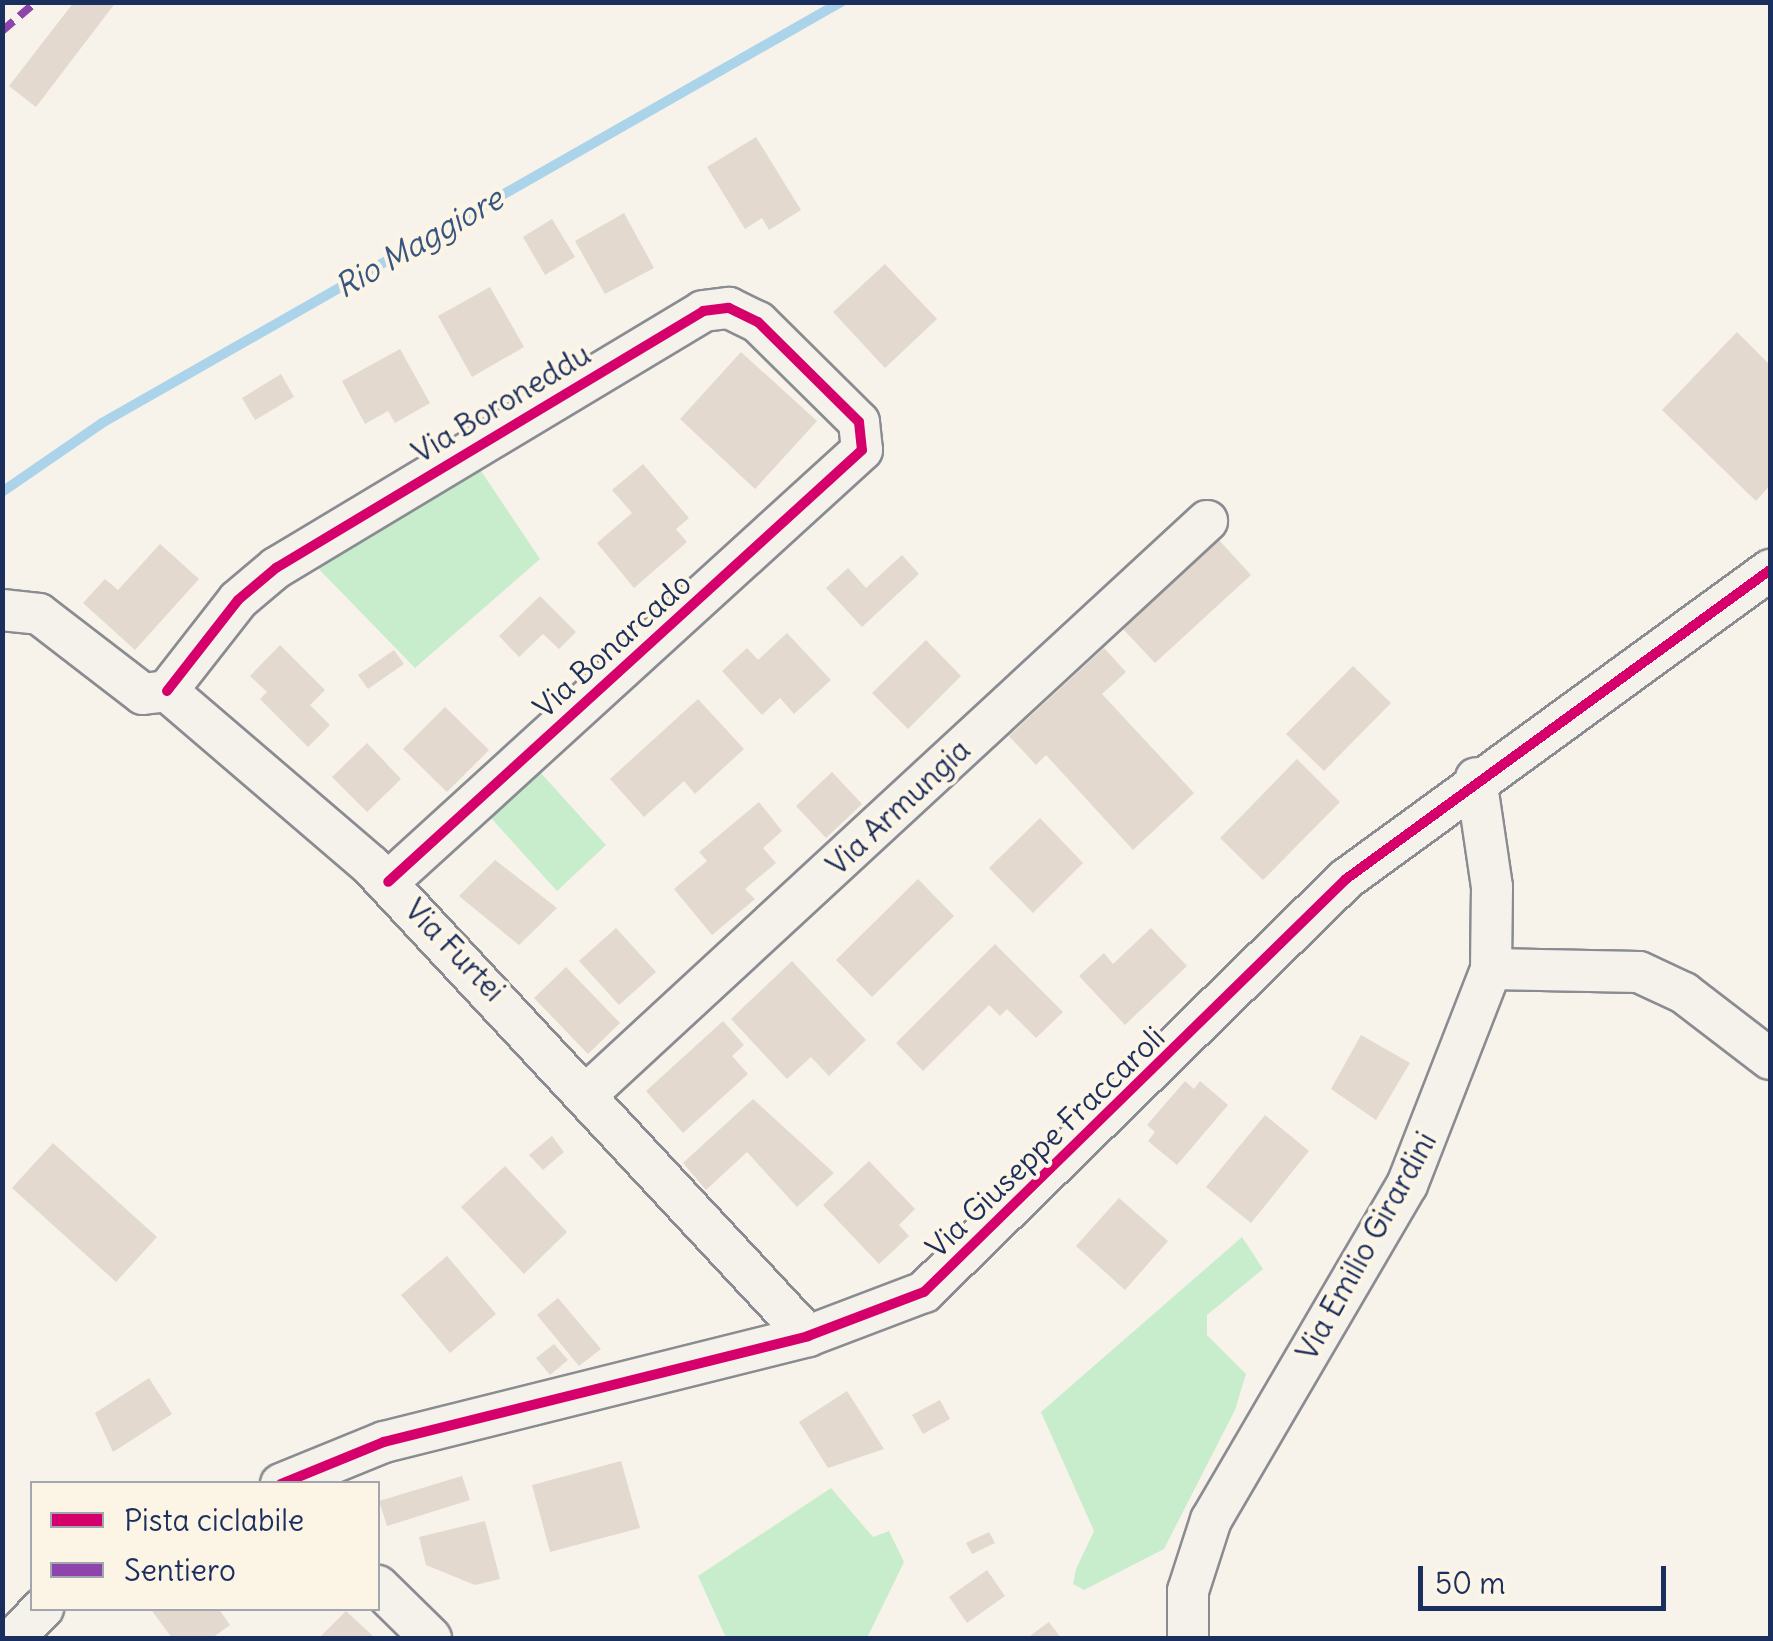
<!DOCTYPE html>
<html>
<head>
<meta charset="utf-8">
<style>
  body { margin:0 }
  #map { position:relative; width:1773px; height:1641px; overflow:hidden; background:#f7f3ea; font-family:Delius,sans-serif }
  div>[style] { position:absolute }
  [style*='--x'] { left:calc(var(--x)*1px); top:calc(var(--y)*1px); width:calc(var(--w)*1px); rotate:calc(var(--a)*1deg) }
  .green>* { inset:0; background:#c8edcd }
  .stream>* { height:10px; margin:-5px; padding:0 5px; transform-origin:5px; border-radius:5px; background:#abd4eb }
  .building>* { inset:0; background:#e3d9ce }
  .roads { filter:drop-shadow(2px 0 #8a8c91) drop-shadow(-2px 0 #8a8c91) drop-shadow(0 2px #8a8c91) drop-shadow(0 -2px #8a8c91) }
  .minor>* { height:40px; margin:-20px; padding:0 20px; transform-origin:20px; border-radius:20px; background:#f5f2ec }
  .quiet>* { height:8px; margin-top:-4px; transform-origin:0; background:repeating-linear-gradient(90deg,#8e44ad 0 15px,transparent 0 23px) }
  .cycleway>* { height:10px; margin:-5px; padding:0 5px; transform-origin:5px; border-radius:5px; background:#d6006c }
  span { translate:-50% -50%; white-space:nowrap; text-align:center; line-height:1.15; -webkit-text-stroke:8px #fcf5e5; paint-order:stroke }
  .street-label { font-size:30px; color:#1b2f5e }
  .water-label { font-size:32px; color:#375581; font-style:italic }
  .frame { position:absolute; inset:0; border:5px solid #1b2f5e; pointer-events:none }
  .legend { position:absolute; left:30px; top:1481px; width:350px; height:130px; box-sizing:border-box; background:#fcf5e5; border:2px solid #a2a6af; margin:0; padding:12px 18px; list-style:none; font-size:30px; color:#1b2f5e }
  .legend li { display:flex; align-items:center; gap:20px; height:50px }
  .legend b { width:50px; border:2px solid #a2a6af }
  .scale { position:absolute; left:1418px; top:1566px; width:248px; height:45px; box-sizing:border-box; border:5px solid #1b2f5e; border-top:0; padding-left:12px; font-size:30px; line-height:35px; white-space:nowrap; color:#1b2f5e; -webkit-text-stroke:8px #fcf5e5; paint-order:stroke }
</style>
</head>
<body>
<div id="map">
  <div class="green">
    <div style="clip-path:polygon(473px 459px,540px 559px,415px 668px,312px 562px)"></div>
    <div style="clip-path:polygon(540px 772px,606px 845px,557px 891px,491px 818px)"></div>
    <div style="clip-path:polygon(1242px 1237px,1263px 1269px,1207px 1315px,1207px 1335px,1246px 1374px,1235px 1410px,1164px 1549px,1084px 1590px,1073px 1584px,1076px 1569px,1094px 1531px,1041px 1412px)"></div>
    <div style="clip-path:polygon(831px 1488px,873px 1537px,889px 1531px,904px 1562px,867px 1638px,726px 1638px,698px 1576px)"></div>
  </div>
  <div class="stream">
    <div style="--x:2;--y:492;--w:121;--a:-34.6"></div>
    <div style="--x:102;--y:423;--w:851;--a:-29.67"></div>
  </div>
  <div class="building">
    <div style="clip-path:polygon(74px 2px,116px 2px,36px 107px,9px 86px)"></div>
    <div style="clip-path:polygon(756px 137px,801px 210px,769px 230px,762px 218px,745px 229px,707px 167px)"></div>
    <div style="clip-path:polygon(624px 213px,654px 268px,605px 294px,575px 241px)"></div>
    <div style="clip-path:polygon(552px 219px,575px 257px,545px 275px,523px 237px)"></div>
    <div style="clip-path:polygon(885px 264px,937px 319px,885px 368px,833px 312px)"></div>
    <div style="clip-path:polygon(490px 287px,524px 347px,472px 377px,438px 316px)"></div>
    <div style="clip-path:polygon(1737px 332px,1770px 365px,1770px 485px,1756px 501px,1662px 410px)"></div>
    <div style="clip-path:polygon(400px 349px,430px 403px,395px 423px,388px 411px,365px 424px,342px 381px)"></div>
    <div style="clip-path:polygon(741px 352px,817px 421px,755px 489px,680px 419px)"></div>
    <div style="clip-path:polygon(281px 374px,294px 397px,255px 420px,242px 398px)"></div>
    <div style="clip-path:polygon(643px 464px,689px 518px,676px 529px,687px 542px,634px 588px,597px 543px,632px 513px,612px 490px)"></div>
    <div style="clip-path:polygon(1218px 539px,1251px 575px,1155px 663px,1122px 628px)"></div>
    <div style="clip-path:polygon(160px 544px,199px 579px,135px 650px,83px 603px,105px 579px,118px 590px)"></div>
    <div style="clip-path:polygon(902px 555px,919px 574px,862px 627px,826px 588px,848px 568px,866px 588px)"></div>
    <div style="clip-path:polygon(540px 596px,576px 632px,559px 649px,543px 634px,519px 657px,499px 636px)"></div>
    <div style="clip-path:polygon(787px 633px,831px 680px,794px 714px,780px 698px,762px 715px,722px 671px,747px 648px,758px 660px)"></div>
    <div style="clip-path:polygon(926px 640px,961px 676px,908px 729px,872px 693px)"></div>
    <div style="clip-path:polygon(280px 645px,325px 690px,310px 705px,330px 725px,308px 747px,260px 699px,267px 692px,250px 676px)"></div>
    <div style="clip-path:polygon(1104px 648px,1126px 672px,1102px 694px,1194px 793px,1133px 850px,1046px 755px,1036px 765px,1009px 736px)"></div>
    <div style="clip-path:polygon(394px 650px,404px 664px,368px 689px,358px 675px)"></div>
    <div style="clip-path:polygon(1353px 666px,1391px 703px,1324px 771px,1286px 734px)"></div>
    <div style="clip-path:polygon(698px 699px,744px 749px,695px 794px,684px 781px,644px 817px,610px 779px)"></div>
    <div style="clip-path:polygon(445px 707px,489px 750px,447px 792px,403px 749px)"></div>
    <div style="clip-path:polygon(367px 743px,401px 779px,367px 812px,332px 777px)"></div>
    <div style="clip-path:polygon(1297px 759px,1340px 802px,1263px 880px,1220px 838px)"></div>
    <div style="clip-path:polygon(832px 772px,862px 804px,826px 838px,796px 806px)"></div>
    <div style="clip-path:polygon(759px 802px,782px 831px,763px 848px,776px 863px,745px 889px,755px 899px,712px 935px,674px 889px,707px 861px,699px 852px)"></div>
    <div style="clip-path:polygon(1040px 818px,1083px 863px,1033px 913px,989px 868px)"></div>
    <div style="clip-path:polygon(495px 860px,557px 908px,519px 945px,459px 896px)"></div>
    <div style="clip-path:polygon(918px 879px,954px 916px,872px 997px,836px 960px)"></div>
    <div style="clip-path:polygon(616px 928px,656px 972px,619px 1005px,579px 961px)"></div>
    <div style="clip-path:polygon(1151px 928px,1187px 966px,1125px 1025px,1079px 976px,1104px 953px,1113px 964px)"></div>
    <div style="clip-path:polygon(995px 944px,1063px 1012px,1036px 1038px,1007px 1009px,1000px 1016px,989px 1005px,923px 1071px,896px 1043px)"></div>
    <div style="clip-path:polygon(792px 961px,866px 1040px,829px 1076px,811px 1057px,787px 1079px,731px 1019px)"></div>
    <div style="clip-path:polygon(566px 967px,620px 1023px,588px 1054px,534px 998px)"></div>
    <div style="clip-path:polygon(723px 1021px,744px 1045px,732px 1056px,748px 1074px,683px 1133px,646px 1091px)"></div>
    <div style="clip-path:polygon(1361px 1035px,1410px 1063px,1376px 1120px,1331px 1089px)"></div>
    <div style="clip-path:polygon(1185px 1081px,1194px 1089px,1200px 1081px,1228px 1105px,1177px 1165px,1148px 1141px,1155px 1132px,1147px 1125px)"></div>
    <div style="clip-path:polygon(753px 1099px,834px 1173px,797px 1207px,747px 1152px,706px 1190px,683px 1163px)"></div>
    <div style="clip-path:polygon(1265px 1115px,1309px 1151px,1251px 1223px,1206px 1187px)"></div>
    <div style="clip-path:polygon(552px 1136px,564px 1152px,543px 1170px,529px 1155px)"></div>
    <div style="clip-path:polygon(53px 1143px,157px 1237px,116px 1282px,12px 1188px)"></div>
    <div style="clip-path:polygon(869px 1161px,915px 1209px,899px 1225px,909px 1236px,879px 1264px,823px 1205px)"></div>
    <div style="clip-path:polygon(505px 1166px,567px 1232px,524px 1274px,461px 1207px)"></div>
    <div style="clip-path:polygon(1119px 1198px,1168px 1241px,1125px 1290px,1076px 1246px)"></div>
    <div style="clip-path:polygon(447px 1256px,496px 1314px,450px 1353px,401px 1295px)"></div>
    <div style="clip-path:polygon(558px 1298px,601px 1349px,579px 1366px,537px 1315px)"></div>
    <div style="clip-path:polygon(554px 1344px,568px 1360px,550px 1375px,536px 1358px)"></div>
    <div style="clip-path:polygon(149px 1378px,172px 1414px,113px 1452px,95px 1413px)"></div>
    <div style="clip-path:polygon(847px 1391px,884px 1449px,828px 1468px,799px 1422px)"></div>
    <div style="clip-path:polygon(940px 1400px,950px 1419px,923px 1434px,912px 1415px)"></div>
    <div style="clip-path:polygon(621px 1461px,640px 1528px,550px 1552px,532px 1485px)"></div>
    <div style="clip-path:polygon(462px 1476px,470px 1500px,387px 1526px,379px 1501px)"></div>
    <div style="clip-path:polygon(485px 1521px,500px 1579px,475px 1585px,426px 1565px,419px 1537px)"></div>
    <div style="clip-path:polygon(989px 1532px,995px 1543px,972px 1554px,966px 1543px)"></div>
    <div style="clip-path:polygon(987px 1570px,1005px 1596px,967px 1623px,949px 1597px)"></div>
    <div style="clip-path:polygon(150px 1608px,218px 1608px,230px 1625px,212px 1638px,172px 1638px)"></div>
    <div style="clip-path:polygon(346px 1611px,375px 1638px,319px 1638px)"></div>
    <div style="clip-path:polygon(1049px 1622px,1061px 1638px,1027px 1638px)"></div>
  </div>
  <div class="roads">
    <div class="minor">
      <div style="--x:2;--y:610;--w:37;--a:6"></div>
      <div style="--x:39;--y:614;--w:131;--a:37.6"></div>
      <div style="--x:143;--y:694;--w:24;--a:-7"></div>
      <div style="--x:167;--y:691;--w:267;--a:40.6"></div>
      <div style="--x:370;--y:865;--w:643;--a:47.08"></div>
      <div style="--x:167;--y:691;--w:115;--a:-52"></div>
      <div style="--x:238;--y:600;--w:50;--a:-40.1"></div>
      <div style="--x:276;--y:568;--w:498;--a:-31"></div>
      <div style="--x:703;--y:311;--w:26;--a:-7"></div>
      <div style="--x:729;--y:308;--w:32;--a:26"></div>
      <div style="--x:758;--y:322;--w:142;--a:44.7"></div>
      <div style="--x:859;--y:422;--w:28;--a:84"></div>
      <div style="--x:862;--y:450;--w:641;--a:137.65"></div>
      <div style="--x:1491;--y:969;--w:148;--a:1.2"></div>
      <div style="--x:1639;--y:972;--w:50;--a:25"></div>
      <div style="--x:1684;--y:993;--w:108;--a:37.5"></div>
      <div style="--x:588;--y:1093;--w:843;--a:-42.74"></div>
      <div style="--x:281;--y:1484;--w:111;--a:-22.2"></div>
      <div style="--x:384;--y:1442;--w:437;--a:-14"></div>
      <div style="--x:808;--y:1336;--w:124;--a:-20.8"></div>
      <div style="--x:924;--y:1292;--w:590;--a:-44.38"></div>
      <div style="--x:1346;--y:879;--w:525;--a:-36.08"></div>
      <div style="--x:378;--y:1586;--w:74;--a:44.5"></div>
      <div style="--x:14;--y:1638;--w:42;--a:-46"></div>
      <div style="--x:1188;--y:1638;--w:47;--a:-90"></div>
      <div style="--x:1188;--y:1591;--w:75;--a:-72.1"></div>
      <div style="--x:1211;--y:1520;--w:388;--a:-59.7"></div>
      <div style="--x:1407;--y:1185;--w:232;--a:-68.7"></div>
      <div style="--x:1491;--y:969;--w:82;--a:-89.3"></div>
      <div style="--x:1492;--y:887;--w:110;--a:-98.4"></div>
    </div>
  </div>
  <div class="quiet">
    <div style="--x:2;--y:31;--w:45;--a:-40.5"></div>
  </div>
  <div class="cycleway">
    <div style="--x:167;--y:691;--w:115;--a:-52"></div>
    <div style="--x:238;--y:600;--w:50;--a:-40.1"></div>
    <div style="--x:276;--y:568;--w:498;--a:-31"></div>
    <div style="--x:703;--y:311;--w:26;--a:-7"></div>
    <div style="--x:729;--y:308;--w:32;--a:26"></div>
    <div style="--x:758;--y:322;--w:142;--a:44.7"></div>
    <div style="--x:859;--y:422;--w:28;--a:84"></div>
    <div style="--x:862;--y:450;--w:641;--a:137.65"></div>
    <div style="--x:281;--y:1484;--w:111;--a:-22.2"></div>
    <div style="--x:384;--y:1442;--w:437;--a:-14"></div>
    <div style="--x:808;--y:1336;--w:124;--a:-20.8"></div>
    <div style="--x:924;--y:1292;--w:590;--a:-44.38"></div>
    <div style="--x:1346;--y:879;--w:525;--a:-36.08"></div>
  </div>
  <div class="street-label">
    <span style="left:501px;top:403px;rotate:-31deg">Via Boroneddu</span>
    <span style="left:612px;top:645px;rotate:-42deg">Via Bonarcado</span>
    <span style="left:898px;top:807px;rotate:-43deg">Via Armungia</span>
    <span style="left:455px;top:950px;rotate:46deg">Via Furtei</span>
    <span style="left:1045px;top:1142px;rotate:-44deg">Via Giuseppe Fraccaroli</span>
    <span style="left:1366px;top:1246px;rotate:-61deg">Via Emilio Girardini</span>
  </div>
  <div class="water-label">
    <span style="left:419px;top:243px;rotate:-30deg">Rio Maggiore</span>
  </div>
  <div class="frame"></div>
  <ul class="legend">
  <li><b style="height:12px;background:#d6006c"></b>Pista ciclabile</li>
  <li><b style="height:12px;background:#8e44ad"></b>Sentiero</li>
  </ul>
  <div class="scale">50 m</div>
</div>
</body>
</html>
